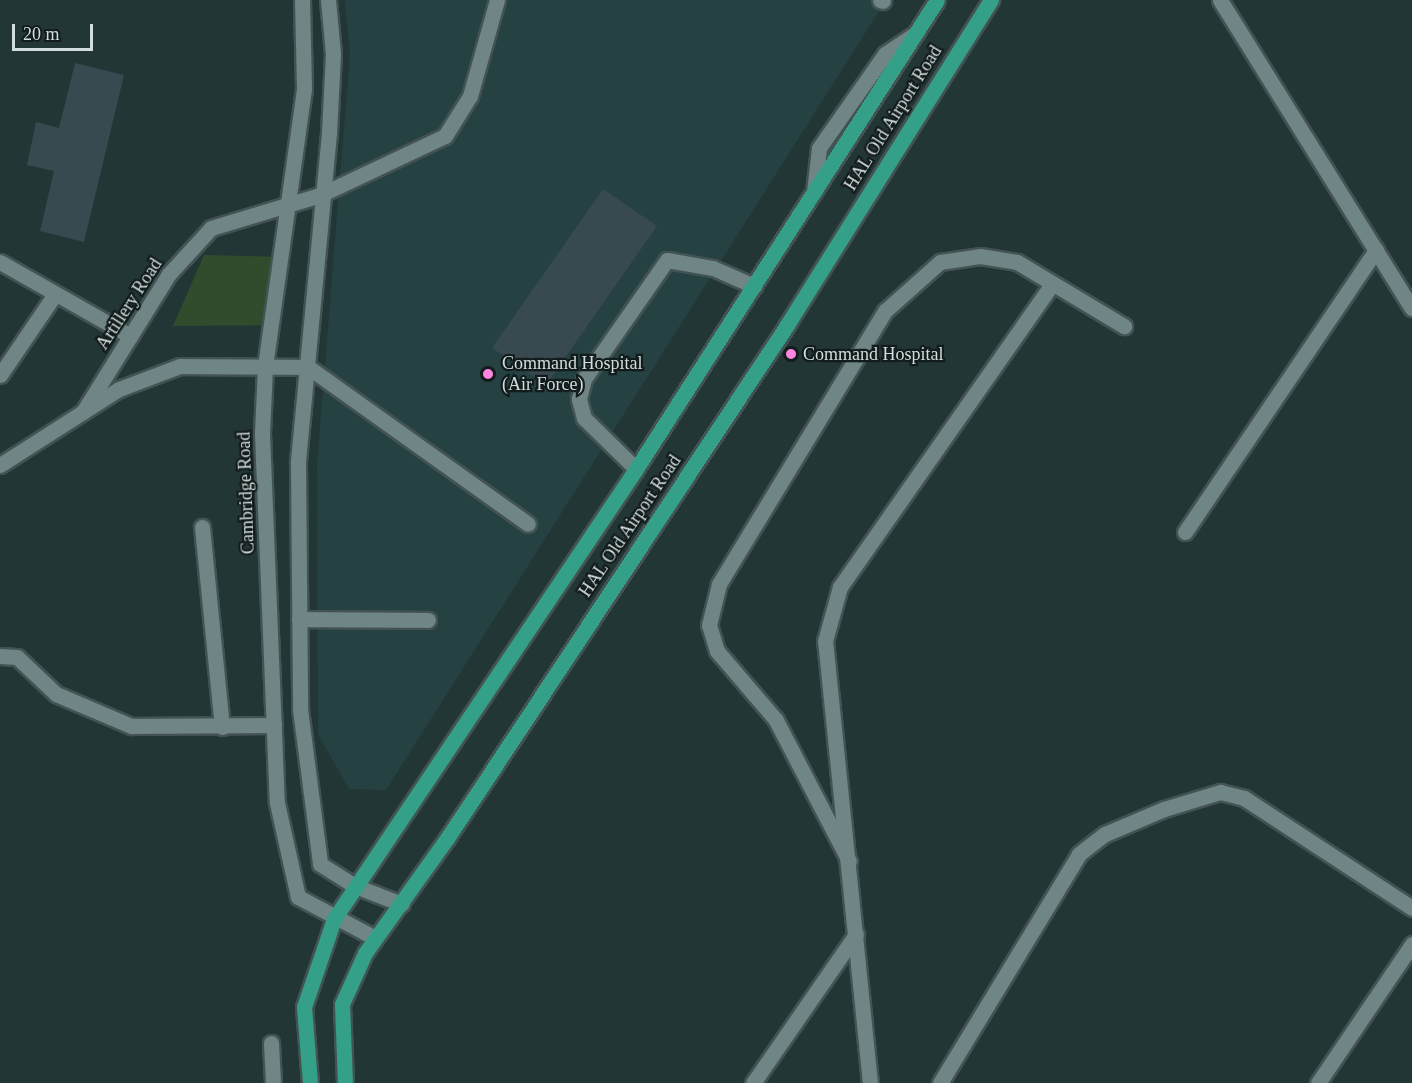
<!DOCTYPE html>
<html>
<head>
<meta charset="utf-8">
<style>
  body { margin:0 }
  #map { position:relative; width:1412px; height:1083px; overflow:hidden; background:#233636; font-family:"Times New Roman",serif }
  div>[style] { position:absolute }
  [style*='--x'] { left:calc(var(--x)*1px); top:calc(var(--y)*1px); width:calc(var(--w)*1px); rotate:calc(var(--a)*1deg) }
  .built>* { inset:0; background:#264142 }
  .green>* { inset:0; background:#314c2c }
  .building>* { inset:0; background:#384950 }
  .roads { filter:drop-shadow(2px 0 #435353) drop-shadow(-2px 0 #435353) drop-shadow(0 2px #435353) drop-shadow(0 -2px #435353) }
  .service>* { height:15px; margin:-7.5px; padding:0 7.5px; transform-origin:7.5px; border-radius:7.5px; background:#708585 }
  .minor>* { height:15px; margin:-7.5px; padding:0 7.5px; transform-origin:7.5px; border-radius:7.5px; background:#708585 }
  .tertiary>* { height:15px; margin:-7.5px; padding:0 7.5px; transform-origin:7.5px; border-radius:7.5px; background:#708585 }
  .primary>* { height:15px; margin:-7.5px; padding:0 7.5px; transform-origin:7.5px; border-radius:7.5px; background:#34a088 }
  .dots>* { width:16px; height:16px; translate:-50% -50%; box-sizing:border-box; border:3px solid #131c1c; border-radius:50% }
  span { translate:-50% -50%; white-space:nowrap; text-align:center; line-height:1.15; -webkit-text-stroke:4.5px #131c1c; paint-order:stroke }
  .street-label { font-size:18px; color:#d2dddd }
  .poi-label { font-size:18px; color:#d2dddd }
  .left { translate:0 -50%; text-align:left }
  .scale { position:absolute; left:12px; top:24px; width:81px; height:27px; box-sizing:border-box; border:3px solid #d2dddd; border-top:0; padding-left:8px; font-size:18px; line-height:21px; white-space:nowrap; color:#d2dddd; -webkit-text-stroke:4px #131c1c; paint-order:stroke }
</style>
</head>
<body>
<div id="map">
  <div class="built">
    <div style="clip-path:polygon(345px 0,886px 0,386px 790px,349px 789px,318px 734px,317px 465px,350px 55px)"></div>
  </div>
  <div class="green">
    <div style="clip-path:polygon(204px 255px,281px 257px,271px 325px,173px 326px)"></div>
  </div>
  <div class="building">
    <div style="clip-path:polygon(75px 63px,124px 75px,84px 242px,40px 231px,54px 171px,27px 165px,36px 122px,59px 128px)"></div>
    <div style="clip-path:polygon(603px 189px,657px 226px,546px 385px,492px 348px)"></div>
  </div>
  <div class="roads">
    <div class="service">
      <div style="--x:880;--y:0;--w:3;--a:18"></div>
      <div style="--x:1220;--y:0;--w:363;--a:58.1"></div>
      <div style="--x:814;--y:192;--w:44;--a:-83.5"></div>
      <div style="--x:819;--y:148;--w:115;--a:-54.9"></div>
      <div style="--x:885;--y:54;--w:36;--a:-34"></div>
      <div style="--x:320;--y:195;--w:138;--a:-25.3"></div>
      <div style="--x:445;--y:136;--w:47;--a:-58"></div>
      <div style="--x:470;--y:96;--w:100;--a:-74.3"></div>
      <div style="--x:308;--y:367;--w:270;--a:35.5"></div>
      <div style="--x:636;--y:469;--w:73;--a:-135.6"></div>
      <div style="--x:584;--y:418;--w:20;--a:-105"></div>
      <div style="--x:579;--y:399;--w:21;--a:-76"></div>
      <div style="--x:584;--y:379;--w:145;--a:-55.1"></div>
      <div style="--x:667;--y:260;--w:47;--a:9.9"></div>
      <div style="--x:713;--y:268;--w:45;--a:23.7"></div>
      <div style="--x:202;--y:527;--w:201;--a:84.3"></div>
      <div style="--x:1185;--y:532;--w:341;--a:-55.9"></div>
      <div style="--x:299;--y:619;--w:129;--a:0.4"></div>
      <div style="--x:0;--y:656;--w:17;--a:3"></div>
      <div style="--x:17;--y:657;--w:54;--a:43.5"></div>
      <div style="--x:56;--y:694;--w:82;--a:23.1"></div>
      <div style="--x:131;--y:726;--w:143;--a:-0.4"></div>
      <div style="--x:849;--y:861;--w:159;--a:-117.4"></div>
      <div style="--x:776;--y:720;--w:91;--a:-130.5"></div>
      <div style="--x:717;--y:651;--w:27;--a:-107"></div>
      <div style="--x:709;--y:625;--w:42;--a:-76.3"></div>
      <div style="--x:719;--y:584;--w:320;--a:-58.7"></div>
      <div style="--x:885;--y:311;--w:74;--a:-41.7"></div>
      <div style="--x:940;--y:262;--w:40;--a:-8.5"></div>
      <div style="--x:980;--y:256;--w:37;--a:9"></div>
      <div style="--x:1017;--y:262;--w:125;--a:30.9"></div>
      <div style="--x:271;--y:1043;--w:40;--a:87.1"></div>
      <div style="--x:753;--y:1083;--w:181;--a:-55.3"></div>
      <div style="--x:870;--y:1083;--w:444;--a:-95.8"></div>
      <div style="--x:825;--y:641;--w:56;--a:-74.5"></div>
      <div style="--x:840;--y:587;--w:368;--a:-55"></div>
      <div style="--x:940;--y:1083;--w:268;--a:-58.7"></div>
      <div style="--x:1079;--y:854;--w:33;--a:-38"></div>
      <div style="--x:1105;--y:834;--w:64;--a:-23"></div>
      <div style="--x:1164;--y:809;--w:59;--a:-16.9"></div>
      <div style="--x:1220;--y:792;--w:25;--a:14"></div>
      <div style="--x:1244;--y:798;--w:201;--a:33.2"></div>
      <div style="--x:1318;--y:1083;--w:168;--a:-55.9"></div>
    </div>
    <div class="minor">
      <div style="--x:0;--y:262;--w:150;--a:29.6"></div>
      <div style="--x:0;--y:375;--w:98;--a:-55.8"></div>
      <div style="--x:83;--y:412;--w:163;--a:-58.1"></div>
      <div style="--x:169;--y:274;--w:62;--a:-47.6"></div>
      <div style="--x:211;--y:228;--w:114;--a:-16.8"></div>
      <div style="--x:0;--y:465;--w:141;--a:-32.6"></div>
      <div style="--x:119;--y:389;--w:65;--a:-20.7"></div>
      <div style="--x:180;--y:366;--w:128;--a:0.4"></div>
    </div>
    <div class="tertiary">
      <div style="--x:302;--y:0;--w:89;--a:88.7"></div>
      <div style="--x:304;--y:89;--w:281;--a:98"></div>
      <div style="--x:265;--y:367;--w:67;--a:92.6"></div>
      <div style="--x:262;--y:434;--w:369;--a:87.7"></div>
      <div style="--x:277;--y:803;--w:96;--a:77.4"></div>
      <div style="--x:298;--y:897;--w:87;--a:28"></div>
      <div style="--x:328;--y:0;--w:54;--a:84.7"></div>
      <div style="--x:333;--y:54;--w:79;--a:92.9"></div>
      <div style="--x:329;--y:133;--w:332;--a:95.4"></div>
      <div style="--x:298;--y:464;--w:245;--a:89.5"></div>
      <div style="--x:300;--y:709;--w:156;--a:82.6"></div>
      <div style="--x:320;--y:864;--w:41;--a:32.2"></div>
      <div style="--x:355;--y:886;--w:50;--a:21"></div>
    </div>
    <div class="primary">
      <div style="--x:310;--y:1083;--w:76;--a:-94.5"></div>
      <div style="--x:304;--y:1007;--w:93;--a:-71.2"></div>
      <div style="--x:334;--y:919;--w:542;--a:-56.13"></div>
      <div style="--x:636;--y:469;--w:557;--a:-57.31"></div>
      <div style="--x:345;--y:1083;--w:79;--a:-92.2"></div>
      <div style="--x:342;--y:1004;--w:56;--a:-65.7"></div>
      <div style="--x:365;--y:953;--w:143;--a:-54.4"></div>
      <div style="--x:448;--y:837;--w:614;--a:-56.49"></div>
      <div style="--x:787;--y:325;--w:384;--a:-57.9"></div>
    </div>
  </div>
  <div class="dots">
    <div style="left:791px;top:354px;background:#ff85de"></div>
    <div style="left:488px;top:374px;background:#ff85de"></div>
  </div>
  <div class="street-label">
    <span style="left:893px;top:118px;rotate:-58deg">HAL Old Airport Road</span>
    <span style="left:129px;top:304px;rotate:-57deg">Artillery Road</span>
    <span style="left:246px;top:493px;rotate:-92deg">Cambridge Road</span>
    <span style="left:630px;top:526px;rotate:-56deg">HAL Old Airport Road</span>
  </div>
  <div class="poi-label">
    <span class="left" style="left:803px;top:354px">Command Hospital</span>
    <span class="left" style="left:502px;top:374px">Command Hospital<br>(Air Force)</span>
  </div>
  <div class="scale">20 m</div>
</div>
</body>
</html>
